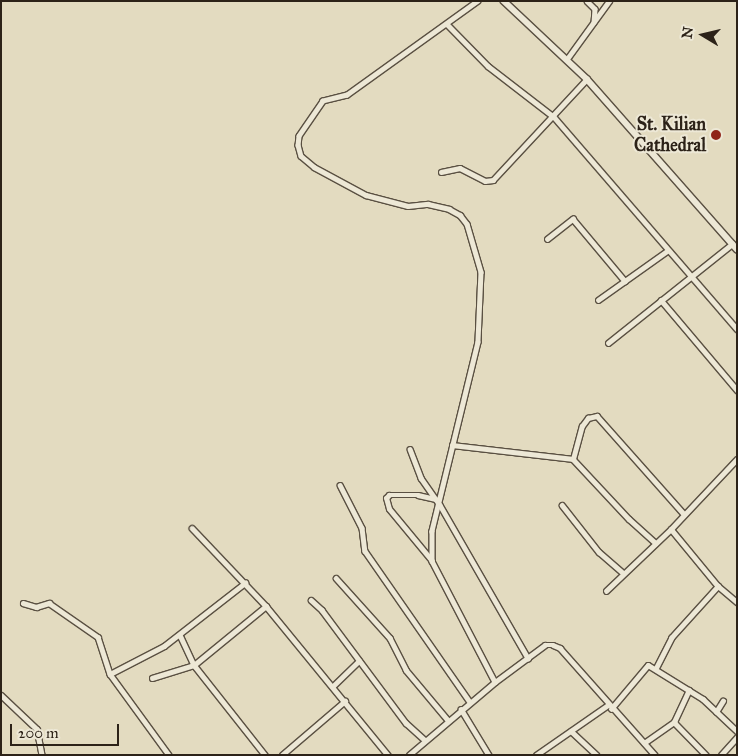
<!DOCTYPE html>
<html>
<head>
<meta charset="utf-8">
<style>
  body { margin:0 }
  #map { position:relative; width:738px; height:756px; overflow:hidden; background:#e3dbc0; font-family:"IM FELL Great Primer",serif }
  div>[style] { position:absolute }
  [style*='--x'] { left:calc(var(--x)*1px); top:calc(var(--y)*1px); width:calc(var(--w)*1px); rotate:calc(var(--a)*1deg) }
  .roads { filter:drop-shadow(1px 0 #5a5042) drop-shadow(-1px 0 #5a5042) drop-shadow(0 1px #5a5042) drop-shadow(0 -1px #5a5042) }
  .street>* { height:4.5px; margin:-2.25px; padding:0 2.25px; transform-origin:2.25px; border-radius:2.25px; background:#ede8d6 }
  .secondary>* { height:5.5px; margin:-2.75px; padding:0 2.75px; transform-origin:2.75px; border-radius:2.75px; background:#ede8d6 }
  .dots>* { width:14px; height:14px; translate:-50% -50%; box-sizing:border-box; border:2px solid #ede8d6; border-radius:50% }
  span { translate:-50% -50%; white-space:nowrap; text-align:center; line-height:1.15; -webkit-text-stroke:4px #ede8d6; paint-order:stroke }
  .poi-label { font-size:18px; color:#2c2218; font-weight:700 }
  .right { translate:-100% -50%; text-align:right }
  .frame { position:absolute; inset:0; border:2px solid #2c2218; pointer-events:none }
  .north { position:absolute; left:678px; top:10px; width:50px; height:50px; -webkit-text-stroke:4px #ede8d6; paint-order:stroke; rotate:279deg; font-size:14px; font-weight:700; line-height:20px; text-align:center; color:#2c2218 }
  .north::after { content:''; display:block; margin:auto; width:18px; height:22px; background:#2c2218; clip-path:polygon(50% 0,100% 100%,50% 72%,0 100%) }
  .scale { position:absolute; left:10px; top:724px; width:109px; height:22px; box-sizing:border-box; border:2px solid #2c2218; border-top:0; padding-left:6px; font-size:15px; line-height:18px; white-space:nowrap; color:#2c2218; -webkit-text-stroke:4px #ede8d6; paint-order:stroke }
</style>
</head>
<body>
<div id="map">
  <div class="roads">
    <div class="street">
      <div style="--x:478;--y:1;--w:161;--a:144.3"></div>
      <div style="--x:347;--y:95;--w:25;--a:166"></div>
      <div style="--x:323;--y:101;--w:42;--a:124.4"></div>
      <div style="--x:299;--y:136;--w:9;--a:96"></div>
      <div style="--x:298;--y:145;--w:11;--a:75"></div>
      <div style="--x:301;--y:156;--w:17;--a:40"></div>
      <div style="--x:314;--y:167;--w:59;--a:28.3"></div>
      <div style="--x:366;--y:195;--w:43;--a:14.7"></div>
      <div style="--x:408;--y:206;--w:20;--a:-6"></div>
      <div style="--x:428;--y:204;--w:22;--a:13"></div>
      <div style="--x:449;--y:209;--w:13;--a:29"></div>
      <div style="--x:460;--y:215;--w:11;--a:52"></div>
      <div style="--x:467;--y:224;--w:50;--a:73.7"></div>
      <div style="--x:481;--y:272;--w:70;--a:92.5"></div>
      <div style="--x:478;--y:342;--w:195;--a:103.7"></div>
      <div style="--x:432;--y:531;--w:30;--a:90"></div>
      <div style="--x:432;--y:561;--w:136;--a:62.5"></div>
      <div style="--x:587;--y:1;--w:11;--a:45"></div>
      <div style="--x:595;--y:9;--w:13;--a:94"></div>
      <div style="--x:447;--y:24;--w:59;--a:45.7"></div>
      <div style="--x:488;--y:66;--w:83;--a:37.7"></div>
      <div style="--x:554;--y:117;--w:280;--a:49.2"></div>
      <div style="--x:567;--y:59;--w:72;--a:-54.1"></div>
      <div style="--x:441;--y:172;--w:19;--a:-12"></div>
      <div style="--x:460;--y:168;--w:28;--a:27"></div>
      <div style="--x:485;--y:181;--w:8;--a:-7"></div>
      <div style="--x:493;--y:180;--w:138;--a:-47.1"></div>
      <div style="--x:547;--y:239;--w:33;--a:-38"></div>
      <div style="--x:573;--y:219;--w:81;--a:50"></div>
      <div style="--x:598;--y:300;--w:85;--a:-35.4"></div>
      <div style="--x:661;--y:300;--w:118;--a:49.8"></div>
      <div style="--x:608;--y:343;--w:159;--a:-38.6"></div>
      <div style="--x:452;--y:445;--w:122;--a:6.6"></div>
      <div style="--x:573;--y:459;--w:82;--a:47"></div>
      <div style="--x:629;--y:519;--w:36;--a:42"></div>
      <div style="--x:410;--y:449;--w:31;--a:69"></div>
      <div style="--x:421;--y:478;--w:33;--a:55"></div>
      <div style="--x:440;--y:505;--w:177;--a:60.1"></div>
      <div style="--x:573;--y:459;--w:34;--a:-75"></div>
      <div style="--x:582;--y:426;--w:10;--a:-53"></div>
      <div style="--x:588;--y:418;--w:9;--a:-13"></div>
      <div style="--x:597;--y:416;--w:131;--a:48.4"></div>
      <div style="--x:340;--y:485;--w:48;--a:62.9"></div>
      <div style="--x:362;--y:528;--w:23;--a:83"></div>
      <div style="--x:365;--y:551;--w:184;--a:55.2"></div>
      <div style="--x:562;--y:505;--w:60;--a:51.8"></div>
      <div style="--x:599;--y:552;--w:30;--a:41"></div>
      <div style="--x:192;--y:528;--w:108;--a:46.5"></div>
      <div style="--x:266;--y:606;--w:193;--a:50.7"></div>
      <div style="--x:671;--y:529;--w:74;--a:50.5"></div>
      <div style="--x:718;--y:586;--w:25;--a:40"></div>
      <div style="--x:432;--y:561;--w:67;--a:-129.6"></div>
      <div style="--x:389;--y:509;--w:11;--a:-105"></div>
      <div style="--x:386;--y:498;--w:4;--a:-45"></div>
      <div style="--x:389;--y:495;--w:29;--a:0"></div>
      <div style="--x:418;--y:495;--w:18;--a:13"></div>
      <div style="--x:336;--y:578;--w:81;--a:48"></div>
      <div style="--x:390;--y:638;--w:36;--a:63"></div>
      <div style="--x:406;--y:670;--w:65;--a:50"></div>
      <div style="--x:606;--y:591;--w:90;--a:-43.6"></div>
      <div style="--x:671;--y:529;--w:96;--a:-46.7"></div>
      <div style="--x:311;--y:600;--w:15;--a:42"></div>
      <div style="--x:322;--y:610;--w:141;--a:53.4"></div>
      <div style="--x:406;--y:723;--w:24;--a:42"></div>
      <div style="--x:23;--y:603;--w:14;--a:17"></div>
      <div style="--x:36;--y:607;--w:14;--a:-17"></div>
      <div style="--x:49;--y:603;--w:60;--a:34.8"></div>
      <div style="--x:98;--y:637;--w:39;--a:72"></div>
      <div style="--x:110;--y:674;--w:100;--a:53.9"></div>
      <div style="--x:180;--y:635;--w:33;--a:65"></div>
      <div style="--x:194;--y:665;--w:115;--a:51.7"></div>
      <div style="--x:656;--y:668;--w:34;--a:-63"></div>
      <div style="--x:671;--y:638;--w:70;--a:-47.9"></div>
      <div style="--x:110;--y:674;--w:61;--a:-27.4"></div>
      <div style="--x:164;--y:646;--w:103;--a:-37.9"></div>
      <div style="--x:152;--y:678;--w:44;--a:-17.2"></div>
      <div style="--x:194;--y:665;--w:93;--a:-39.3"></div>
      <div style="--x:333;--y:686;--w:36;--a:-44"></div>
      <div style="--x:1;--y:695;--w:50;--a:43.4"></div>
      <div style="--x:37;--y:729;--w:26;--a:79"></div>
      <div style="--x:461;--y:709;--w:54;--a:58.7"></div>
      <div style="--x:611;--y:709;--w:57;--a:-49.9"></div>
      <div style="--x:648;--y:665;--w:65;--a:31.7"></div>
      <div style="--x:703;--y:699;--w:47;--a:43.3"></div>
      <div style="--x:716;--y:712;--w:13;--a:-58"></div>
      <div style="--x:674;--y:722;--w:35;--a:-65"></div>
      <div style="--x:571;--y:731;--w:35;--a:43"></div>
      <div style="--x:644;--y:743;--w:37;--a:-35"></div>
      <div style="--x:674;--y:722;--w:46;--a:45.9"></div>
      <div style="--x:282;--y:755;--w:83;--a:-40.6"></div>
      <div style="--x:409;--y:755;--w:113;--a:-40.3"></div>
      <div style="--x:495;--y:682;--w:62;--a:-36.5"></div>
      <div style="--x:545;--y:645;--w:8;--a:0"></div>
      <div style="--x:553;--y:645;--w:8;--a:23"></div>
      <div style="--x:560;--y:648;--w:143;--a:48.4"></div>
      <div style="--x:536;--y:755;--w:88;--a:-34.8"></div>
      <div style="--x:721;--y:755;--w:24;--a:-48"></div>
    </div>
    <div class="secondary">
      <div style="--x:504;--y:1;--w:114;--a:43.2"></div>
      <div style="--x:587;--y:79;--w:227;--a:48.6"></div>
    </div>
  </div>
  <div class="dots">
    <div style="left:716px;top:135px;background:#8f2418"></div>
  </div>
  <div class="poi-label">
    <span class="right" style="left:706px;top:135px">St. Kilian<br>Cathedral</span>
  </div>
  <div class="frame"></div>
  <div class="north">N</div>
  <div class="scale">200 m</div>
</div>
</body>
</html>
